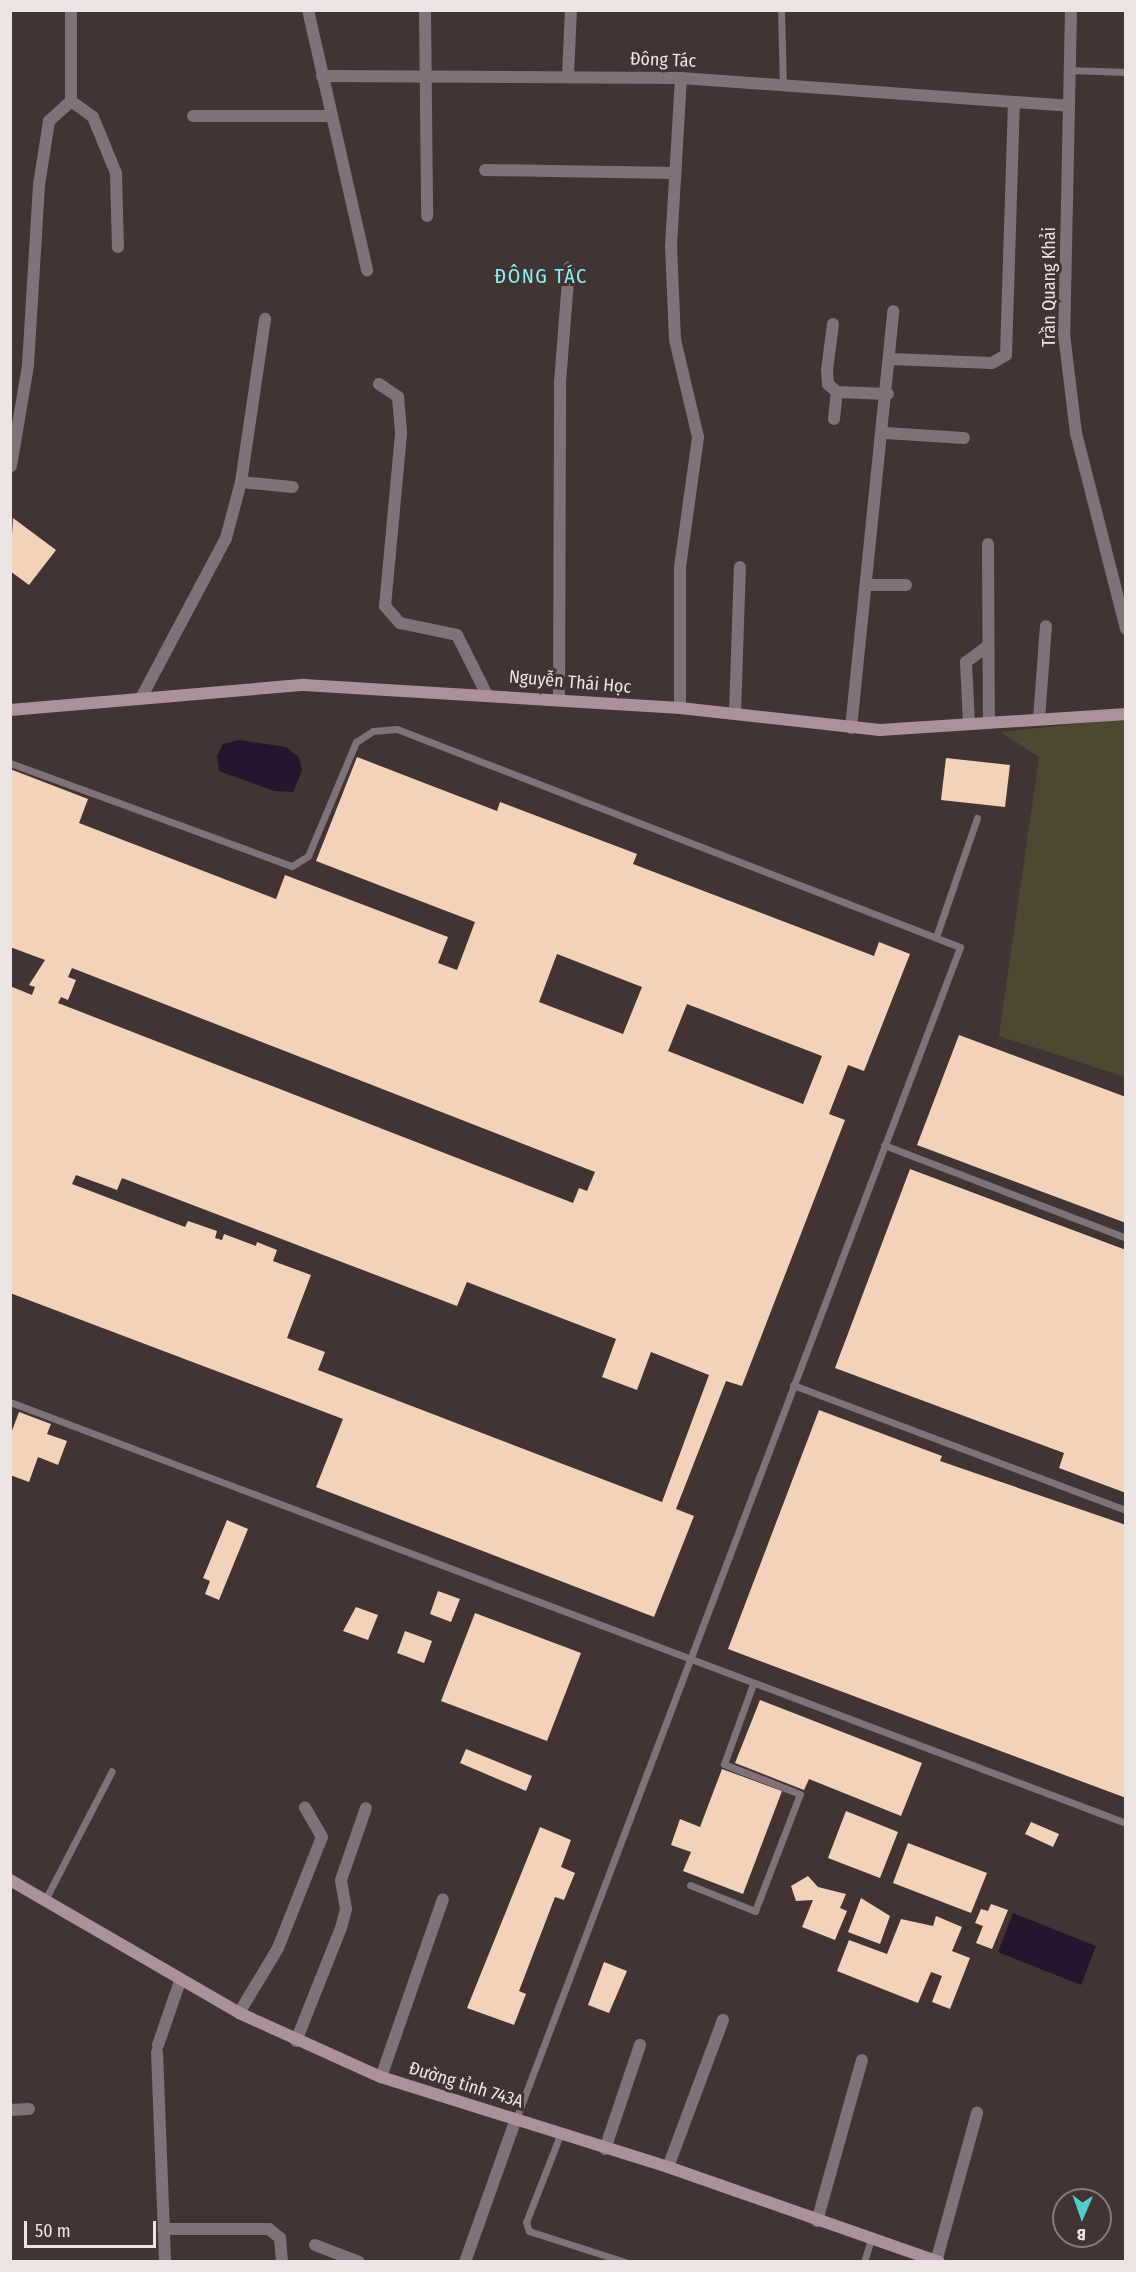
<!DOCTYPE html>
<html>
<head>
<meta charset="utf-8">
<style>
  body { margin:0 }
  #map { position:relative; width:1136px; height:2272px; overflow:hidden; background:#423432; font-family:"Fira Sans Condensed",sans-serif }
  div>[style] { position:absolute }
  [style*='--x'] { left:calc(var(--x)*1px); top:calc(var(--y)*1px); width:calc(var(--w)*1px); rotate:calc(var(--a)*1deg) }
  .green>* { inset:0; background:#4e4832 }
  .water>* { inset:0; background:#26152d }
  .building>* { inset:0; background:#f2d2b9 }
  .lane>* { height:7px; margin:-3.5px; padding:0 3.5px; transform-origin:3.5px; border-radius:3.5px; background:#817178 }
  .street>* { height:12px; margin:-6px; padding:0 6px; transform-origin:6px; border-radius:6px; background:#817178 }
  .secondary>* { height:12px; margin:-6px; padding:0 6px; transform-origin:6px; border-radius:6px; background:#aa919c }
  span { translate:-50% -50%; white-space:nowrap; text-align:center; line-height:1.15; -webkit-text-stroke:6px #423432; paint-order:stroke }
  .street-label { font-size:18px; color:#ede4e3 }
  .neighbourhood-label { font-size:20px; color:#87f3f7; letter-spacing:1.5px }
  .frame { position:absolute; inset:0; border:12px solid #ede4e3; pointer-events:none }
  .north { position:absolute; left:1052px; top:2188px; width:60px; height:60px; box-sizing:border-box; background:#423432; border:2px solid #867a79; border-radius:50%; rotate:182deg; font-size:16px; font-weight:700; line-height:24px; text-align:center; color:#ede4e3 }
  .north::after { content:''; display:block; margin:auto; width:21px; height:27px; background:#51ccd1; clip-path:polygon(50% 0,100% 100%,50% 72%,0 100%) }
  .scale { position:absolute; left:24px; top:2221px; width:132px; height:27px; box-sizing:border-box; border:3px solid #ede4e3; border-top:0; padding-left:8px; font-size:18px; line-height:21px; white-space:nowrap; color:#ede4e3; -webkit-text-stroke:4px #423432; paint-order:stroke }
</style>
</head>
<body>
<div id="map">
  <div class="green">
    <div style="clip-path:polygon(1125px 719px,1125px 1077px,999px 1036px,1039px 757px,1000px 732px)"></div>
  </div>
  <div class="water">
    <div style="clip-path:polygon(239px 740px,286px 747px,299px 757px,302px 771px,293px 792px,274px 791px,219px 771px,217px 756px,223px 744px)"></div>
    <div style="clip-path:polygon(1013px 1913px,1096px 1946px,1081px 1985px,998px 1952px)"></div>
  </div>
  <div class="building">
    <div style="clip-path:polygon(13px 518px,56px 550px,29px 585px,10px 571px)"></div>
    <div style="clip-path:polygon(evenodd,357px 757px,497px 811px,500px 802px,637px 854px,633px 864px,874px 956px,879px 942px,910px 954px,864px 1071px,848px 1065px,829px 1114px,845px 1120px,742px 1386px,726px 1381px,676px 1509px,694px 1516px,654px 1617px,316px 1487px,343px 1419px,10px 1293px,10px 986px,32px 995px,35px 987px,29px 985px,45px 960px,10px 947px,10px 769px,88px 799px,79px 823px,276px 899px,285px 875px,448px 937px,438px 963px,457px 970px,475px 922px,316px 861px,357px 757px,557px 954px,642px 987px,623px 1034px,539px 1002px,557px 954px,357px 757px,72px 968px,595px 1172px,587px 1191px,579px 1188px,573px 1203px,58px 1003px,61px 997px,68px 1000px,76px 980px,68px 977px,72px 968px,357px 757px,687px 1004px,822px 1056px,803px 1104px,668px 1051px,687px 1004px,357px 757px,76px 1175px,117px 1190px,122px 1178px,457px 1306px,467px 1282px,616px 1339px,602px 1377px,637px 1390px,651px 1352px,709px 1375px,662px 1502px,318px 1370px,325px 1352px,287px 1338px,311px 1275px,273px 1261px,277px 1250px,257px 1242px,256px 1246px,224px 1234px,222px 1240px,215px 1238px,217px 1231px,188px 1221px,185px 1227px,72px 1184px,76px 1175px)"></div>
    <div style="clip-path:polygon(946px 758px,1010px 765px,1005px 807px,941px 800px)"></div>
    <div style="clip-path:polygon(959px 1035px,1126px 1097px,1126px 1223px,917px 1145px)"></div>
    <div style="clip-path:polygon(910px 1169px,1126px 1250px,1126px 1493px,1059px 1468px,1064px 1453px,835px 1368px)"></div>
    <div style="clip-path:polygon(819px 1410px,942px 1456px,940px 1461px,1126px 1525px,1126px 1798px,728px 1649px)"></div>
    <div style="clip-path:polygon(19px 1412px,51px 1424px,47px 1434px,67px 1441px,58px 1465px,38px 1457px,29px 1482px,10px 1475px,10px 1436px)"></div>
    <div style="clip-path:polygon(227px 1520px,248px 1529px,219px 1600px,205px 1594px,210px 1581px,203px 1578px)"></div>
    <div style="clip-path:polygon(438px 1591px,460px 1599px,451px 1622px,430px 1614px)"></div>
    <div style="clip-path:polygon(356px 1607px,378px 1615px,368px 1640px,343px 1631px)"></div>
    <div style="clip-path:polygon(475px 1613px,581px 1653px,547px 1741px,441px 1701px)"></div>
    <div style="clip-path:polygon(405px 1631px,432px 1641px,424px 1663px,397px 1653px)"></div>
    <div style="clip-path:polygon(760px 1700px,922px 1763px,901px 1816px,809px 1779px,804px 1790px,735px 1763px)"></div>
    <div style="clip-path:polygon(466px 1749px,532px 1776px,526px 1791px,460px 1763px)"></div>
    <div style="clip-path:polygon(722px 1769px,782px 1791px,743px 1894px,683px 1871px,691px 1852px,671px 1845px,680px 1819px,700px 1827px)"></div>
    <div style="clip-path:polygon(846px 1811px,898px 1832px,880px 1878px,828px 1858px)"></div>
    <div style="clip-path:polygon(1031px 1822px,1059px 1834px,1053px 1847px,1025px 1834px)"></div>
    <div style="clip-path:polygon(540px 1827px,571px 1840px,561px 1867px,575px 1873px,564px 1900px,555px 1897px,519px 1991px,526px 1994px,514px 2025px,467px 2008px)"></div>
    <div style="clip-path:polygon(908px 1843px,987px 1873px,971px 1913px,893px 1883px)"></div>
    <div style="clip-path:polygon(808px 1876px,818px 1887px,846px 1894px,840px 1908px,847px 1911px,835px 1940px,802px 1927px,813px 1900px,796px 1901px,791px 1886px)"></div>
    <div style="clip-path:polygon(861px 1898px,890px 1916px,880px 1944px,848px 1932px)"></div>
    <div style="clip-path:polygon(991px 1904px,1008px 1910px,992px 1949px,976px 1943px,983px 1926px,975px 1923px,981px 1909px,988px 1911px)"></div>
    <div style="clip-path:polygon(936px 1916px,962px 1927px,952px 1951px,970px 1958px,950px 2009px,932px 2002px,942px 1976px,931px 1972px,918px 2003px,837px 1971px,849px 1940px,887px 1954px,901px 1919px,933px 1926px)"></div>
    <div style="clip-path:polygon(604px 1962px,627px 1971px,609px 2013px,588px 2005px)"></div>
  </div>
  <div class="lane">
    <div style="--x:781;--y:10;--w:76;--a:88.5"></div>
    <div style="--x:1068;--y:70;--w:58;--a:2"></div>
    <div style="--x:10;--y:763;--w:300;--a:20.1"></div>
    <div style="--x:292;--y:866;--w:19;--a:-32"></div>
    <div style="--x:308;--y:856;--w:124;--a:-67.2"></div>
    <div style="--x:356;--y:742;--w:20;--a:-33"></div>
    <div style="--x:373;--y:731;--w:24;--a:-5"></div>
    <div style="--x:397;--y:729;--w:604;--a:21.17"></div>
    <div style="--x:960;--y:947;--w:1253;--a:110.75"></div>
    <div style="--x:936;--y:937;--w:126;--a:-71"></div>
    <div style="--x:884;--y:1145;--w:259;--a:21"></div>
    <div style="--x:793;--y:1385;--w:356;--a:20.6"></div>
    <div style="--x:10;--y:1402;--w:1193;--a:20.67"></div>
    <div style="--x:690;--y:1885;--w:70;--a:21.8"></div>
    <div style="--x:755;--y:1911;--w:125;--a:-69"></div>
    <div style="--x:800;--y:1794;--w:82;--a:-158.5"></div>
    <div style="--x:724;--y:1764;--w:85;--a:-70.1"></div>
    <div style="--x:45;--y:1900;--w:145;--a:-62.6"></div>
    <div style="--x:560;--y:2135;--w:93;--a:111.3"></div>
    <div style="--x:526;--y:2222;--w:9;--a:72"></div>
    <div style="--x:529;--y:2231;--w:101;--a:17.9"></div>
    <div style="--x:864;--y:2262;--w:24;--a:-73"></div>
  </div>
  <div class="street">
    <div style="--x:71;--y:10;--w:91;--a:90"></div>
    <div style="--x:71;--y:101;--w:27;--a:36"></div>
    <div style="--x:93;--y:117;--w:61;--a:67.7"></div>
    <div style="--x:116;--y:173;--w:74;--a:88.5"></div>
    <div style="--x:308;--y:10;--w:267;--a:77.2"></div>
    <div style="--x:425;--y:10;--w:206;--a:89.4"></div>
    <div style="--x:1071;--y:10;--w:324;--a:91.2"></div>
    <div style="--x:1064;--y:334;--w:100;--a:83.1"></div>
    <div style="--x:1076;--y:433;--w:202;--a:75.7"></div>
    <div style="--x:568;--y:75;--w:65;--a:-87.4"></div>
    <div style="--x:322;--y:76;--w:359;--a:0.3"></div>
    <div style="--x:681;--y:78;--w:389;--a:4.1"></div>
    <div style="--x:193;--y:116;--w:137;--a:0"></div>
    <div style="--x:485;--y:170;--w:189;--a:0.9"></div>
    <div style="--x:833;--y:324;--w:46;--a:97.4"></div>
    <div style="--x:827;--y:370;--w:14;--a:86"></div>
    <div style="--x:828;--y:384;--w:12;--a:42"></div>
    <div style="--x:890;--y:359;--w:102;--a:2.2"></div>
    <div style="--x:992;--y:363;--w:16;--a:-30"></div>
    <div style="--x:1006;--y:355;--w:253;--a:-88.2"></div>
    <div style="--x:379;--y:384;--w:23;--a:34"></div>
    <div style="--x:398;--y:397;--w:37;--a:85"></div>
    <div style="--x:401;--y:434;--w:173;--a:95.3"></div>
    <div style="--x:385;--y:606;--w:23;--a:49"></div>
    <div style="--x:400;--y:623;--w:58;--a:11.9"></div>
    <div style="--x:457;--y:635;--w:65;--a:63.4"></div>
    <div style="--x:834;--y:419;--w:27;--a:-84"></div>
    <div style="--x:837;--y:392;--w:51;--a:2.2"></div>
    <div style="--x:885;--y:433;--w:79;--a:3.6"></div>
    <div style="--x:11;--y:466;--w:102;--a:-80.4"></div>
    <div style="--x:28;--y:365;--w:180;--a:-86.5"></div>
    <div style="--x:39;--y:185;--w:65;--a:-81.1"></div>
    <div style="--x:49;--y:121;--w:30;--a:-42"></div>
    <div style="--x:241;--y:482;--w:52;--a:5.5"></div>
    <div style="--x:988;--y:544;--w:177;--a:89.7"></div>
    <div style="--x:869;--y:585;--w:37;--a:0"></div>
    <div style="--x:141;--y:698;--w:181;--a:-62"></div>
    <div style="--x:226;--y:538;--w:58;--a:-75"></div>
    <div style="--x:241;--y:482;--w:165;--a:-81.6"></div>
    <div style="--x:559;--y:700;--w:318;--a:-89.8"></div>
    <div style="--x:560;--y:382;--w:115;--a:-85.5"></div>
    <div style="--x:680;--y:708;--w:141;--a:-90"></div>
    <div style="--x:680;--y:567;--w:131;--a:-82.1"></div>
    <div style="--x:698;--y:437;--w:100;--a:-103.3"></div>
    <div style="--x:675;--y:340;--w:94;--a:-92.4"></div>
    <div style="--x:671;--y:246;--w:168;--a:-86.6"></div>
    <div style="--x:735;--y:714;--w:147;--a:-88.1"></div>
    <div style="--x:1039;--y:719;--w:93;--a:-85.7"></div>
    <div style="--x:969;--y:724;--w:62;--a:-92.8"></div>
    <div style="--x:966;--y:662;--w:26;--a:-36"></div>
    <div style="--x:851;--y:728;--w:419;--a:-84.2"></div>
    <div style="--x:239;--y:2013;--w:76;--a:-59"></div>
    <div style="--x:278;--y:1948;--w:119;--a:-68.4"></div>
    <div style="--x:322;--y:1837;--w:34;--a:-120"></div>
    <div style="--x:296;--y:2041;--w:122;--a:-68.3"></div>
    <div style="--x:341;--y:1928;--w:20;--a:-75"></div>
    <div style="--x:346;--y:1909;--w:29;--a:-100"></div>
    <div style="--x:341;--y:1880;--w:76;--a:-70.9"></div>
    <div style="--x:158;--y:2045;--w:68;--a:-71"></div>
    <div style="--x:157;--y:2052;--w:210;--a:87.8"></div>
    <div style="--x:381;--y:2077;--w:188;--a:-70.8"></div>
    <div style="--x:10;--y:2110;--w:19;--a:-3"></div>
    <div style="--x:605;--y:2149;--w:110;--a:-71.4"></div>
    <div style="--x:668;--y:2167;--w:157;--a:-69.5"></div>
    <div style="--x:817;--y:2221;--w:167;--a:-74.4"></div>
    <div style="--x:164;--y:2229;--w:105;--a:0"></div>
    <div style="--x:269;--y:2229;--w:14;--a:39"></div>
    <div style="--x:280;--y:2238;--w:24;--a:85"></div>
    <div style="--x:315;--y:2245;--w:47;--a:21.1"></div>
    <div style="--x:465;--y:2262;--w:152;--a:-70.4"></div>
    <div style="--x:936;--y:2262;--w:155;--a:-74.6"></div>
  </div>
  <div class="secondary">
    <div style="--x:10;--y:710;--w:295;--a:-4.9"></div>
    <div style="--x:304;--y:685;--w:377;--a:3.5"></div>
    <div style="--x:680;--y:708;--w:201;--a:6.3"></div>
    <div style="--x:880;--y:730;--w:247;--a:-3.7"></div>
    <div style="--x:10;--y:1880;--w:265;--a:30.1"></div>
    <div style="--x:239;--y:2013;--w:156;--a:24.3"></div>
    <div style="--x:381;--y:2077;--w:301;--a:17.4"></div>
    <div style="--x:668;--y:2167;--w:287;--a:19.3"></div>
  </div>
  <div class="street-label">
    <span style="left:663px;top:60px;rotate:2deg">Đông Tác</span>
    <span style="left:1049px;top:287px;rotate:-90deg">Trần Quang Khải</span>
    <span style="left:570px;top:682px;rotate:5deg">Nguyễn Thái Học</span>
    <span style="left:466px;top:2085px;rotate:17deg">Đường tỉnh 743A</span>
  </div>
  <div class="neighbourhood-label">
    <span style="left:541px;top:276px">ĐÔNG TÁC</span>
  </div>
  <div class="frame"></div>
  <div class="north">B</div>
  <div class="scale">50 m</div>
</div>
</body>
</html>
